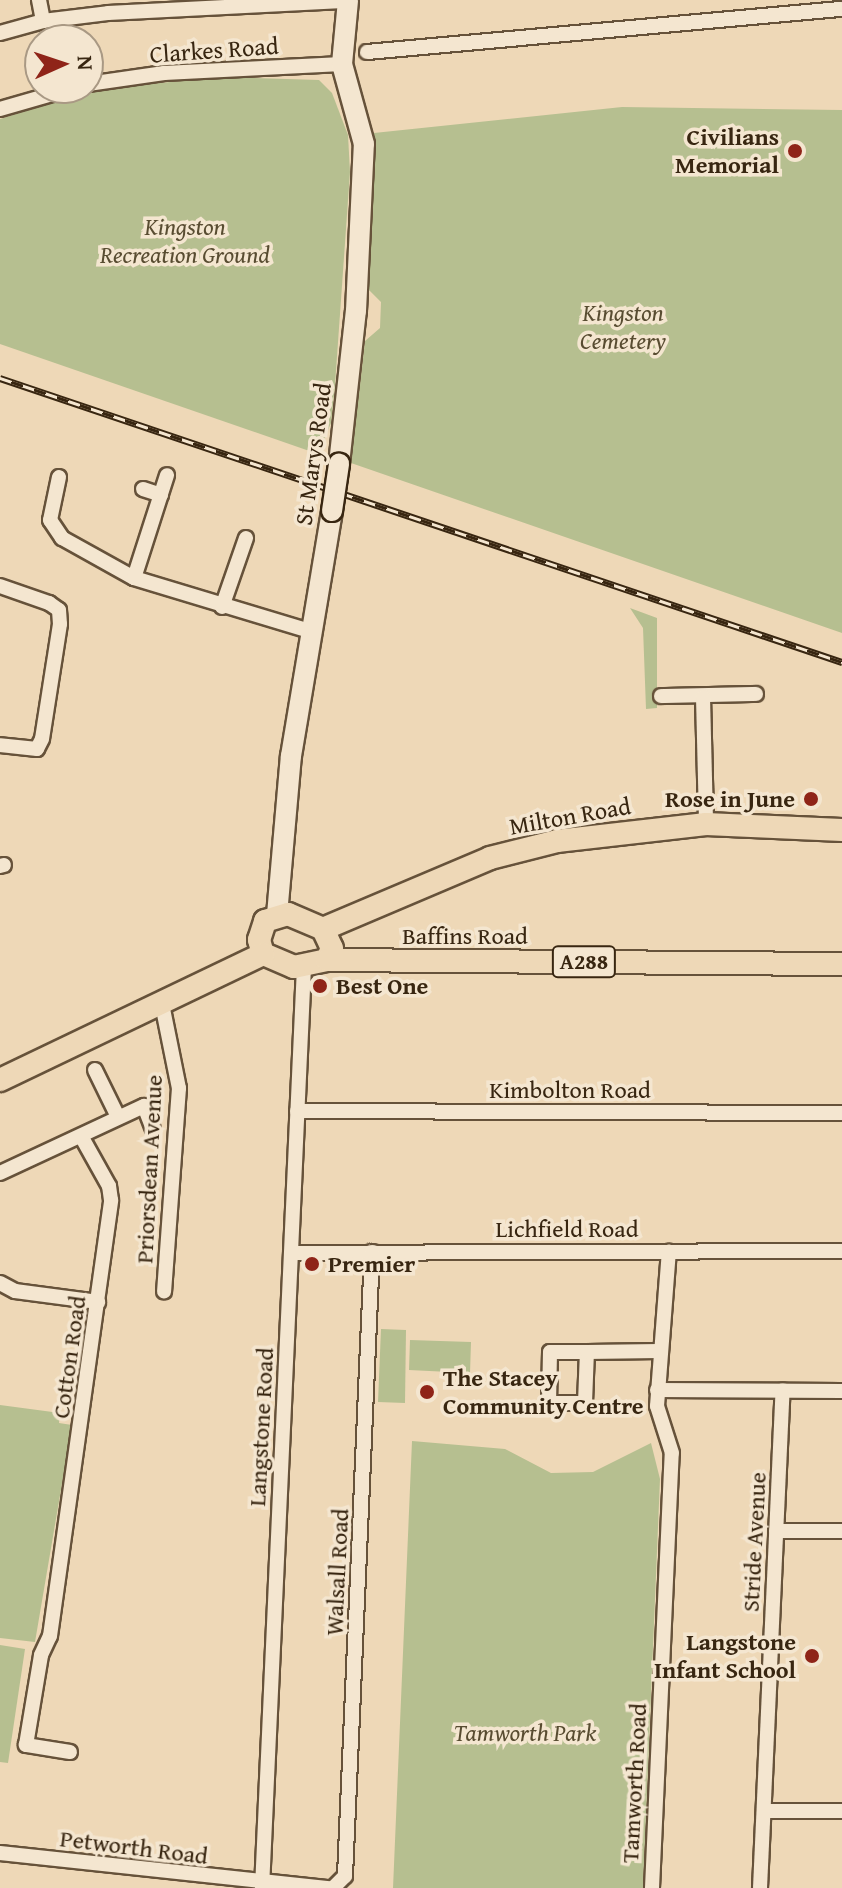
<!DOCTYPE html>
<html>
<head>
<meta charset="utf-8">
<style>
  body { margin:0 }
  #map { position:relative; width:842px; height:1888px; overflow:hidden; background:#eed8b7; font-family:"Gentium Book Plus",serif }
  div>[style] { position:absolute }
  [style*='--x'] { left:calc(var(--x)*1px); top:calc(var(--y)*1px); width:calc(var(--w)*1px); rotate:calc(var(--a)*1deg) }
  .green>* { inset:0; background:#b6bf90 }
  .roads { filter:drop-shadow(2px 0 #66523a) drop-shadow(-2px 0 #66523a) drop-shadow(0 2px #66523a) drop-shadow(0 -2px #66523a) }
  .street>* { height:14px; margin:-7px; padding:0 7px; transform-origin:7px; border-radius:7px; background:#f4e6d0 }
  .secondary>* { height:20px; margin:-10px; padding:0 10px; transform-origin:10px; border-radius:10px; background:#f4e6d0 }
  .primary>* { height:22px; margin:-11px; padding:0 11px; transform-origin:11px; border-radius:11px; background:#eed8b7 }
  .rail>* { height:7px; margin-top:-3.5px; transform-origin:0; background:repeating-linear-gradient(90deg,#f4e6d0 0 12px,#382611 0 24px); box-sizing:border-box; border-block:2px solid #382611 }
  .bridges { filter:drop-shadow(2px 0 #382611) drop-shadow(-2px 0 #382611) drop-shadow(0 2px #382611) drop-shadow(0 -2px #382611) }
  .secondary-bridge>* { height:20px; margin:-10px; padding:0 10px; transform-origin:10px; border-radius:10px; background:#f4e6d0 }
  .dots>* { width:22px; height:22px; translate:-50% -50%; box-sizing:border-box; border:4px solid #f4e6d0; border-radius:50% }
  span { translate:-50% -50%; white-space:nowrap; text-align:center; line-height:1.15; -webkit-text-stroke:7px #f4e6d0; paint-order:stroke }
  .shield-label span { padding:2px 6px; background:#f4e6d0; border:2px solid; border-radius:6px; -webkit-text-stroke-width:0 }
  .shield-label { font-size:22px; color:#382611; font-weight:700 }
  .street-label { font-size:24px; color:#382611 }
  .poi-label { font-size:24px; color:#382611; font-weight:700 }
  .right { translate:-100% -50%; text-align:right }
  .left { translate:0 -50%; text-align:left }
  .park-label { font-size:24px; color:#584c31; font-style:italic }
  .north { position:absolute; left:24px; top:24px; width:80px; height:80px; box-sizing:border-box; background:#f4e6d0; border:2px solid #a99984; border-radius:50%; rotate:87deg; font-size:22px; font-weight:700; line-height:32px; text-align:center; color:#382611 }
  .north::after { content:''; display:block; margin:auto; width:28px; height:36px; background:#8f2418; clip-path:polygon(50% 0,100% 100%,50% 72%,0 100%) }
</style>
</head>
<body>
<div id="map">
  <div class="green">
    <div style="clip-path:polygon(222px 77px,319px 80px,332px 93px,348px 135px,350px 172px,335px 385px,331px 423px,318px 454px,0 344px,0 119px,97px 89px)"></div>
    <div style="clip-path:polygon(622px 107px,842px 110px,842px 633px,351px 463px,365px 341px,380px 328px,381px 302px,368px 289px,374px 133px)"></div>
    <div style="clip-path:polygon(630px 608px,657px 618px,657px 708px,646px 709px,643px 628px)"></div>
    <div style="clip-path:polygon(381px 1329px,406px 1330px,405px 1403px,378px 1402px)"></div>
    <div style="clip-path:polygon(410px 1340px,471px 1342px,470px 1373px,409px 1370px)"></div>
    <div style="clip-path:polygon(0 1405px,60px 1413px,59px 1423px,72px 1425px,35px 1642px,0 1638px)"></div>
    <div style="clip-path:polygon(412px 1441px,505px 1449px,551px 1473px,593px 1472px,651px 1443px,660px 1479px,643px 1888px,393px 1888px)"></div>
    <div style="clip-path:polygon(0 1645px,25px 1649px,8px 1763px,0 1762px)"></div>
  </div>
  <div class="roads">
    <div class="street">
      <div style="--x:39;--y:0;--w:21;--a:79"></div>
      <div style="--x:0;--y:33;--w:45;--a:-15.6"></div>
      <div style="--x:43;--y:21;--w:65;--a:-7"></div>
      <div style="--x:108;--y:13;--w:240;--a:-2.9"></div>
      <div style="--x:367;--y:52;--w:477;--a:-5.2"></div>
      <div style="--x:88;--y:84;--w:77;--a:-8.2"></div>
      <div style="--x:164;--y:73;--w:178;--a:-2.9"></div>
      <div style="--x:0;--y:109;--w:76;--a:-16"></div>
      <div style="--x:59;--y:477;--w:44;--a:101.8"></div>
      <div style="--x:50;--y:520;--w:22;--a:56"></div>
      <div style="--x:62;--y:538;--w:82;--a:29.1"></div>
      <div style="--x:134;--y:578;--w:187;--a:16.8"></div>
      <div style="--x:143;--y:489;--w:19;--a:18"></div>
      <div style="--x:134;--y:578;--w:108;--a:-72.2"></div>
      <div style="--x:0;--y:586;--w:52;--a:19.1"></div>
      <div style="--x:49;--y:603;--w:12;--a:35"></div>
      <div style="--x:59;--y:610;--w:14;--a:86"></div>
      <div style="--x:60;--y:624;--w:116;--a:98.9"></div>
      <div style="--x:42;--y:739;--w:11;--a:117"></div>
      <div style="--x:37;--y:749;--w:37;--a:-174"></div>
      <div style="--x:222;--y:607;--w:73;--a:-70.8"></div>
      <div style="--x:661;--y:696;--w:95;--a:-1.2"></div>
      <div style="--x:703;--y:697;--w:127;--a:88.6"></div>
      <div style="--x:0;--y:866;--w:4;--a:-14"></div>
      <div style="--x:162;--y:1004;--w:86;--a:78.6"></div>
      <div style="--x:179;--y:1088;--w:204;--a:94.2"></div>
      <div style="--x:95;--y:1070;--w:52;--a:63.9"></div>
      <div style="--x:297;--y:1111;--w:545;--a:0.21"></div>
      <div style="--x:0;--y:1173;--w:159;--a:-25"></div>
      <div style="--x:144;--y:1106;--w:25;--a:69"></div>
      <div style="--x:292;--y:1253;--w:550;--a:-0.21"></div>
      <div style="--x:0;--y:1283;--w:17;--a:28"></div>
      <div style="--x:15;--y:1291;--w:84;--a:7.5"></div>
      <div style="--x:587;--y:1352;--w:37;--a:180"></div>
      <div style="--x:550;--y:1352;--w:51;--a:91.1"></div>
      <div style="--x:549;--y:1403;--w:36;--a:0"></div>
      <div style="--x:585;--y:1403;--w:51;--a:-87.8"></div>
      <div style="--x:587;--y:1352;--w:72;--a:-0.8"></div>
      <div style="--x:657;--y:1390;--w:185;--a:0.3"></div>
      <div style="--x:776;--y:1531;--w:66;--a:0"></div>
      <div style="--x:70;--y:1752;--w:45;--a:-171"></div>
      <div style="--x:26;--y:1745;--w:91;--a:-80.5"></div>
      <div style="--x:41;--y:1655;--w:21;--a:-65"></div>
      <div style="--x:50;--y:1636;--w:440;--a:-82"></div>
      <div style="--x:111;--y:1200;--w:14;--a:-98"></div>
      <div style="--x:109;--y:1186;--w:57;--a:-119.2"></div>
      <div style="--x:764;--y:1811;--w:78;--a:0"></div>
      <div style="--x:0;--y:1853;--w:331;--a:6.1"></div>
      <div style="--x:262;--y:1888;--w:922;--a:-87.39"></div>
      <div style="--x:333;--y:1888;--w:17;--a:-45"></div>
      <div style="--x:345;--y:1876;--w:625;--a:-87.52"></div>
      <div style="--x:652;--y:1888;--w:435;--a:-87.4"></div>
      <div style="--x:672;--y:1453;--w:49;--a:-107.7"></div>
      <div style="--x:657;--y:1406;--w:155;--a:-85.6"></div>
      <div style="--x:760;--y:1888;--w:498;--a:-87.4"></div>
    </div>
    <div class="secondary">
      <div style="--x:339;--y:464;--w:154;--a:-83.7"></div>
      <div style="--x:356;--y:311;--w:167;--a:-87.3"></div>
      <div style="--x:364;--y:144;--w:83;--a:-105.4"></div>
      <div style="--x:342;--y:64;--w:64;--a:-84.6"></div>
      <div style="--x:277;--y:915;--w:160;--a:-85"></div>
      <div style="--x:291;--y:756;--w:248;--a:-80.5"></div>
    </div>
    <div class="primary">
      <div style="--x:288;--y:914;--w:38;--a:23"></div>
      <div style="--x:323;--y:929;--w:21;--a:65"></div>
      <div style="--x:332;--y:948;--w:13;--a:113"></div>
      <div style="--x:327;--y:960;--w:34;--a:168"></div>
      <div style="--x:294;--y:967;--w:34;--a:-157"></div>
      <div style="--x:263;--y:954;--w:15;--a:-106"></div>
      <div style="--x:259;--y:940;--w:20;--a:-72"></div>
      <div style="--x:265;--y:921;--w:24;--a:-17"></div>
      <div style="--x:323;--y:929;--w:181;--a:-23"></div>
      <div style="--x:490;--y:858;--w:69;--a:-14.2"></div>
      <div style="--x:557;--y:841;--w:150;--a:-6.5"></div>
      <div style="--x:706;--y:824;--w:136;--a:2.5"></div>
      <div style="--x:327;--y:960;--w:515;--a:0.45"></div>
      <div style="--x:0;--y:1080;--w:292;--a:-25.6"></div>
    </div>
  </div>
  <div class="rail">
    <div style="--x:0;--y:378;--w:889;--a:18.64"></div>
  </div>
  <div class="bridges">
    <div class="secondary-bridge">
      <div style="--x:332;--y:511;--w:48;--a:-81.5"></div>
    </div>
  </div>
  <div class="dots">
    <div style="left:795px;top:151px;background:#8f2418"></div>
    <div style="left:811px;top:799px;background:#8f2418"></div>
    <div style="left:320px;top:986px;background:#8f2418"></div>
    <div style="left:312px;top:1264px;background:#8f2418"></div>
    <div style="left:427px;top:1392px;background:#8f2418"></div>
    <div style="left:812px;top:1656px;background:#8f2418"></div>
  </div>
  <div class="shield-label">
    <span style="left:584px;top:962px">A288</span>
  </div>
  <div class="street-label">
    <span style="left:214px;top:50px;rotate:-4deg">Clarkes Road</span>
    <span style="left:313px;top:454px;rotate:-82deg">St Marys Road</span>
    <span style="left:570px;top:816px;rotate:-10deg">Milton Road</span>
    <span style="left:465px;top:936px">Baffins Road</span>
    <span style="left:570px;top:1090px">Kimbolton Road</span>
    <span style="left:149px;top:1169px;rotate:-87deg">Priorsdean Avenue</span>
    <span style="left:567px;top:1229px">Lichfield Road</span>
    <span style="left:69px;top:1357px;rotate:-82deg">Cotton Road</span>
    <span style="left:261px;top:1427px;rotate:-87deg">Langstone Road</span>
    <span style="left:754px;top:1542px;rotate:-87deg">Stride Avenue</span>
    <span style="left:337px;top:1572px;rotate:-87deg">Walsall Road</span>
    <span style="left:634px;top:1783px;rotate:-87deg">Tamworth Road</span>
    <span style="left:134px;top:1847px;rotate:7deg">Petworth Road</span>
  </div>
  <div class="poi-label">
    <span class="right" style="left:779px;top:151px">Civilians<br>Memorial</span>
    <span class="right" style="left:795px;top:799px">Rose in June</span>
    <span class="left" style="left:336px;top:986px">Best One</span>
    <span class="left" style="left:328px;top:1264px">Premier</span>
    <span class="left" style="left:443px;top:1392px">The Stacey<br>Community Centre</span>
    <span class="right" style="left:796px;top:1656px">Langstone<br>Infant School</span>
  </div>
  <div class="park-label">
    <span style="left:185px;top:241px">Kingston<br>Recreation Ground</span>
    <span style="left:623px;top:327px">Kingston<br>Cemetery</span>
    <span style="left:525px;top:1733px">Tamworth Park</span>
  </div>
  <div class="north">N</div>
</div>
</body>
</html>
